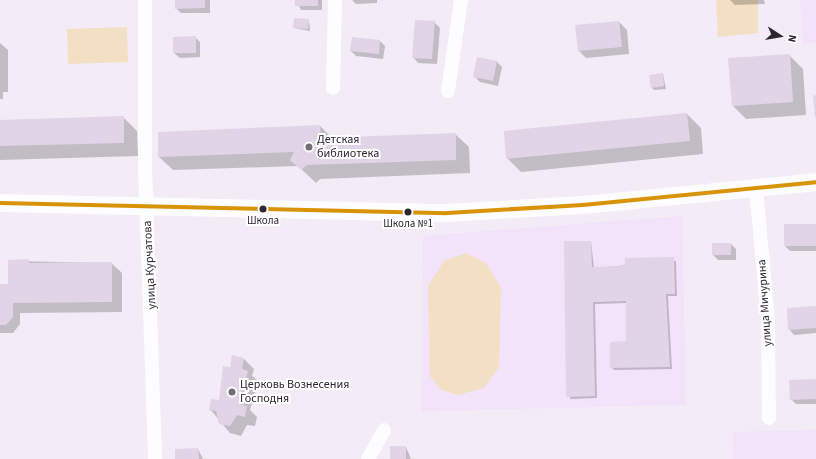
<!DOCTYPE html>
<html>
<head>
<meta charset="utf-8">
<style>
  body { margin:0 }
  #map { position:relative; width:816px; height:459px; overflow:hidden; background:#f3ebf6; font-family:"Source Sans 3",sans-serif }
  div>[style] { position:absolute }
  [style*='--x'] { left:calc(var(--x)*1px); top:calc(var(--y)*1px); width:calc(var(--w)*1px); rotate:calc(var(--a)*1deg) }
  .built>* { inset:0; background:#f2e2fa }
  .green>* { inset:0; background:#f3dfc4 }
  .shadow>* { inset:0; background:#0003 }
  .building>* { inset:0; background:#e0d4e6 }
  .minor>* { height:14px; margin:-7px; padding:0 7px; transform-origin:7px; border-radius:7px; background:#fdfcfe }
  .major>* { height:18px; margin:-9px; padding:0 9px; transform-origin:9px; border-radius:9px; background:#fdfcfe }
  .bus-1>* { height:4px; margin:-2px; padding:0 2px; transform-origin:2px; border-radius:2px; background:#d99307 }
  .dots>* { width:11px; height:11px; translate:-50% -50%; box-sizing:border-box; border:2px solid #fff; border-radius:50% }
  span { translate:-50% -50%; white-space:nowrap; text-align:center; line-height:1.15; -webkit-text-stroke:4px #fff; paint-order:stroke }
  .bus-label { font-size:11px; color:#2d2730 }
  .poi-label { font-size:12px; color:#2d2730 }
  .left { translate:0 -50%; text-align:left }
  .street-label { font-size:12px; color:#2d2730 }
  .north { position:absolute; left:760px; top:16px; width:40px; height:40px; -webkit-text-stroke:3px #fff; paint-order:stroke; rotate:102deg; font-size:11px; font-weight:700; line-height:16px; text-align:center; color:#2d2730 }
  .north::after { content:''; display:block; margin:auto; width:14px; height:18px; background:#2d2730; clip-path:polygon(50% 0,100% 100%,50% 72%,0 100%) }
</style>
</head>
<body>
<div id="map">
  <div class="built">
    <div style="clip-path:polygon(800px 0,816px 0,816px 42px,803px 44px)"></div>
    <div style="clip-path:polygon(682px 216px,686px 405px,422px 411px,423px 236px)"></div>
    <div style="clip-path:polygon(816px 430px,816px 459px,734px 459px,733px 432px)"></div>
  </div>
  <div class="green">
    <div style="clip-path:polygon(716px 0,758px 0,758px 33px,718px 37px)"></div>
    <div style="clip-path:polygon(127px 27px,128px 62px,68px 64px,67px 29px)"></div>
    <div style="clip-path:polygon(466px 253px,486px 263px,501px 288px,499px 367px,484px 388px,458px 395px,440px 389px,430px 376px,428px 286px,444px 261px)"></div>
  </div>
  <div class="shadow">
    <div style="clip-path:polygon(176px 0,210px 0,210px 13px,181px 13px,176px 8px)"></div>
    <div style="clip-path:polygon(296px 0,322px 0,322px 10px,301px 10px)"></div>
    <div style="clip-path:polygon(352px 0,377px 0,377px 3px,356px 4px)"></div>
    <div style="clip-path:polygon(730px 0,764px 0,765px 4px,735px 5px)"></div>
    <div style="clip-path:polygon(309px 20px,310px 31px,294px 28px)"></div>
    <div style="clip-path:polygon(434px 22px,440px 28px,437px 64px,418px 63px,413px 57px)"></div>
    <div style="clip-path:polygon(619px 22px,627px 30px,629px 54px,586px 58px,579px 51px)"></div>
    <div style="clip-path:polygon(195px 37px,200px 42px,200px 57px,180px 58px,174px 53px)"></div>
    <div style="clip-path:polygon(380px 41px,385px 46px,383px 59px,356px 56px,351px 51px)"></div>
    <div style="clip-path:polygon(0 43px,8px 50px,8px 92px,3px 92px,3px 99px,0 99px)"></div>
    <div style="clip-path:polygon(789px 55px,803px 69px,806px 115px,746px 119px,733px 106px)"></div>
    <div style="clip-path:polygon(478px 58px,497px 62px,502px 67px,498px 86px,480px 82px,475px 77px)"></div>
    <div style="clip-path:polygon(663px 74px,666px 89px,654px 90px,652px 88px)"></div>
    <div style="clip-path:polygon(687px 114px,701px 128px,703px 154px,521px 172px,507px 158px)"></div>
    <div style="clip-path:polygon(123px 117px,137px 131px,138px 156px,0 160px,0 121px)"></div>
    <div style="clip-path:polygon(320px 126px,332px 138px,455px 134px,469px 147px,470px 173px,320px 179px,316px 183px,298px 166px,173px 170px,159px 157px)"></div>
    <div style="clip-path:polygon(816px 225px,816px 251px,790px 251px,785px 246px)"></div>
    <div style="clip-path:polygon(591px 242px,594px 268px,676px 261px,677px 296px,668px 296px,672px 369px,614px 370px,611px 367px,627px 342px,627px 303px,595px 304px,597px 398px,570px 399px)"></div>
    <div style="clip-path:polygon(731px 244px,736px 249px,736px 260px,718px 260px,713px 255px)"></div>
    <div style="clip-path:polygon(9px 261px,111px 263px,122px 273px,122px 312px,20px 313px,20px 324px,13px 333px,0 333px,0 285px,9px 285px)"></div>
    <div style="clip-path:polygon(816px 307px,816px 333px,794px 335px,789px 329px)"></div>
    <div style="clip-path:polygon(244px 359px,254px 369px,252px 376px,258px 381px,250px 410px,257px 417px,255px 426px,247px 425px,241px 436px,230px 433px,210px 409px,219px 401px,231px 368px)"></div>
    <div style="clip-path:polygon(816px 380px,816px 404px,796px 404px,791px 399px)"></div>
    <div style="clip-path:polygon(406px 447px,411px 459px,391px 459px)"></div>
    <div style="clip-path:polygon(198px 449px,203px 459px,176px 459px)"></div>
  </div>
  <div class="building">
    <div style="clip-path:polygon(175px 0,205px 0,205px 8px,175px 9px)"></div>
    <div style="clip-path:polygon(295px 0,318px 0,318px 6px,295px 6px)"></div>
    <div style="clip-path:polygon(294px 18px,309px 19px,308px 29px,293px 28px)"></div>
    <div style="clip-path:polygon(415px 20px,435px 21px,432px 59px,412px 58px)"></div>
    <div style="clip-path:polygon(619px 21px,622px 47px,578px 51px,575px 25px)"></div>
    <div style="clip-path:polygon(196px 36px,196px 53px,173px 53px,173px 37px)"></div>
    <div style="clip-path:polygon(352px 37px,380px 40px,379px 54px,350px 51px)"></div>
    <div style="clip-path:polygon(790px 54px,793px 102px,732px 106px,728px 58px)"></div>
    <div style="clip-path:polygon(477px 57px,497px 61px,493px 81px,473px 77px)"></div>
    <div style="clip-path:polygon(663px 73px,664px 86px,651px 88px,649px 75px)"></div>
    <div style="clip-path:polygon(816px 95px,816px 117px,815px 117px,813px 96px)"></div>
    <div style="clip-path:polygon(687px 113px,690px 141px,506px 159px,504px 131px)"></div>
    <div style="clip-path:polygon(124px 116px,124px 143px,0 146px,0 120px)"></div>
    <div style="clip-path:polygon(320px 125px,321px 138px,456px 133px,456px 160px,307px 165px,301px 170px,290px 160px,294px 152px,158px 157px,158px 132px)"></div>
    <div style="clip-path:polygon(784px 224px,816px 224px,816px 246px,784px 246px)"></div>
    <div style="clip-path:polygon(564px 241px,591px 241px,592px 267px,625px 266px,625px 258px,674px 257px,675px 294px,666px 294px,670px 367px,610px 368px,610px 342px,626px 341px,626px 301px,593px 302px,595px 396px,566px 397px)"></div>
    <div style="clip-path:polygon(712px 243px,731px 243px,731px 255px,712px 255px)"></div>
    <div style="clip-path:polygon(29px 259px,29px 263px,112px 262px,112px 302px,13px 303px,13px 317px,6px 325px,0 325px,0 284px,8px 284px,8px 260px)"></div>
    <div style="clip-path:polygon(816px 306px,816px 328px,788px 330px,787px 308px)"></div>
    <div style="clip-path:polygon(232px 355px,244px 358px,242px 369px,248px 371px,239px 404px,247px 406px,245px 417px,237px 415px,230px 426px,219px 424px,216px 411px,209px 410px,211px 399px,219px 400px,223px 366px,230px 367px)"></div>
    <div style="clip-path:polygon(816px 379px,816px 399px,790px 400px,789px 380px)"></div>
    <div style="clip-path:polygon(390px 446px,406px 446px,406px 459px,390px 459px)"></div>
    <div style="clip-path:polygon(198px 448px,199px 459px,175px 459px,175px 449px)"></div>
  </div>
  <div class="minor">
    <div style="--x:145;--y:0;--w:169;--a:90"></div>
    <div style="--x:145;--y:169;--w:290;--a:88"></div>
    <div style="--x:333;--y:88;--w:88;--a:-88.7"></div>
    <div style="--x:448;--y:91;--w:92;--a:-81.9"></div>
    <div style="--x:756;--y:188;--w:134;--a:84.8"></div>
    <div style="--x:768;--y:321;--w:97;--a:89.4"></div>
    <div style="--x:368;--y:459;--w:33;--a:-61"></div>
  </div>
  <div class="major">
    <div style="--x:0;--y:203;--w:447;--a:1.3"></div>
    <div style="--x:447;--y:213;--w:136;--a:-3.4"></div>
    <div style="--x:583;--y:205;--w:234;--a:-5.6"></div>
  </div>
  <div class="bus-1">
    <div style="--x:0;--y:203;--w:447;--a:1.3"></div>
    <div style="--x:447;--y:213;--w:136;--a:-3.4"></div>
    <div style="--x:583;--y:205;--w:234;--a:-5.6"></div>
  </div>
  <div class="dots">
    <div style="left:309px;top:147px;background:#726c75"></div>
    <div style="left:263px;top:209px;background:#2d2730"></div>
    <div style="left:408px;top:212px;background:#2d2730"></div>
    <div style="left:232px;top:392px;background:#726c75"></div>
  </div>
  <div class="bus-label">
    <span style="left:263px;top:221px">Школа</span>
    <span style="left:408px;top:224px">Школа №1</span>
  </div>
  <div class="poi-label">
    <span class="left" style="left:317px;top:147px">Детская<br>библиотека</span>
    <span class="left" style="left:240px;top:392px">Церковь Вознесения<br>Господня</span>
  </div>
  <div class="street-label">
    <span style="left:150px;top:265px;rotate:-93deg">улица Курчатова</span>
    <span style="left:765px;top:303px;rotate:-94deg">улица Мичурина</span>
  </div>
  <div class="north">N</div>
</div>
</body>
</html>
